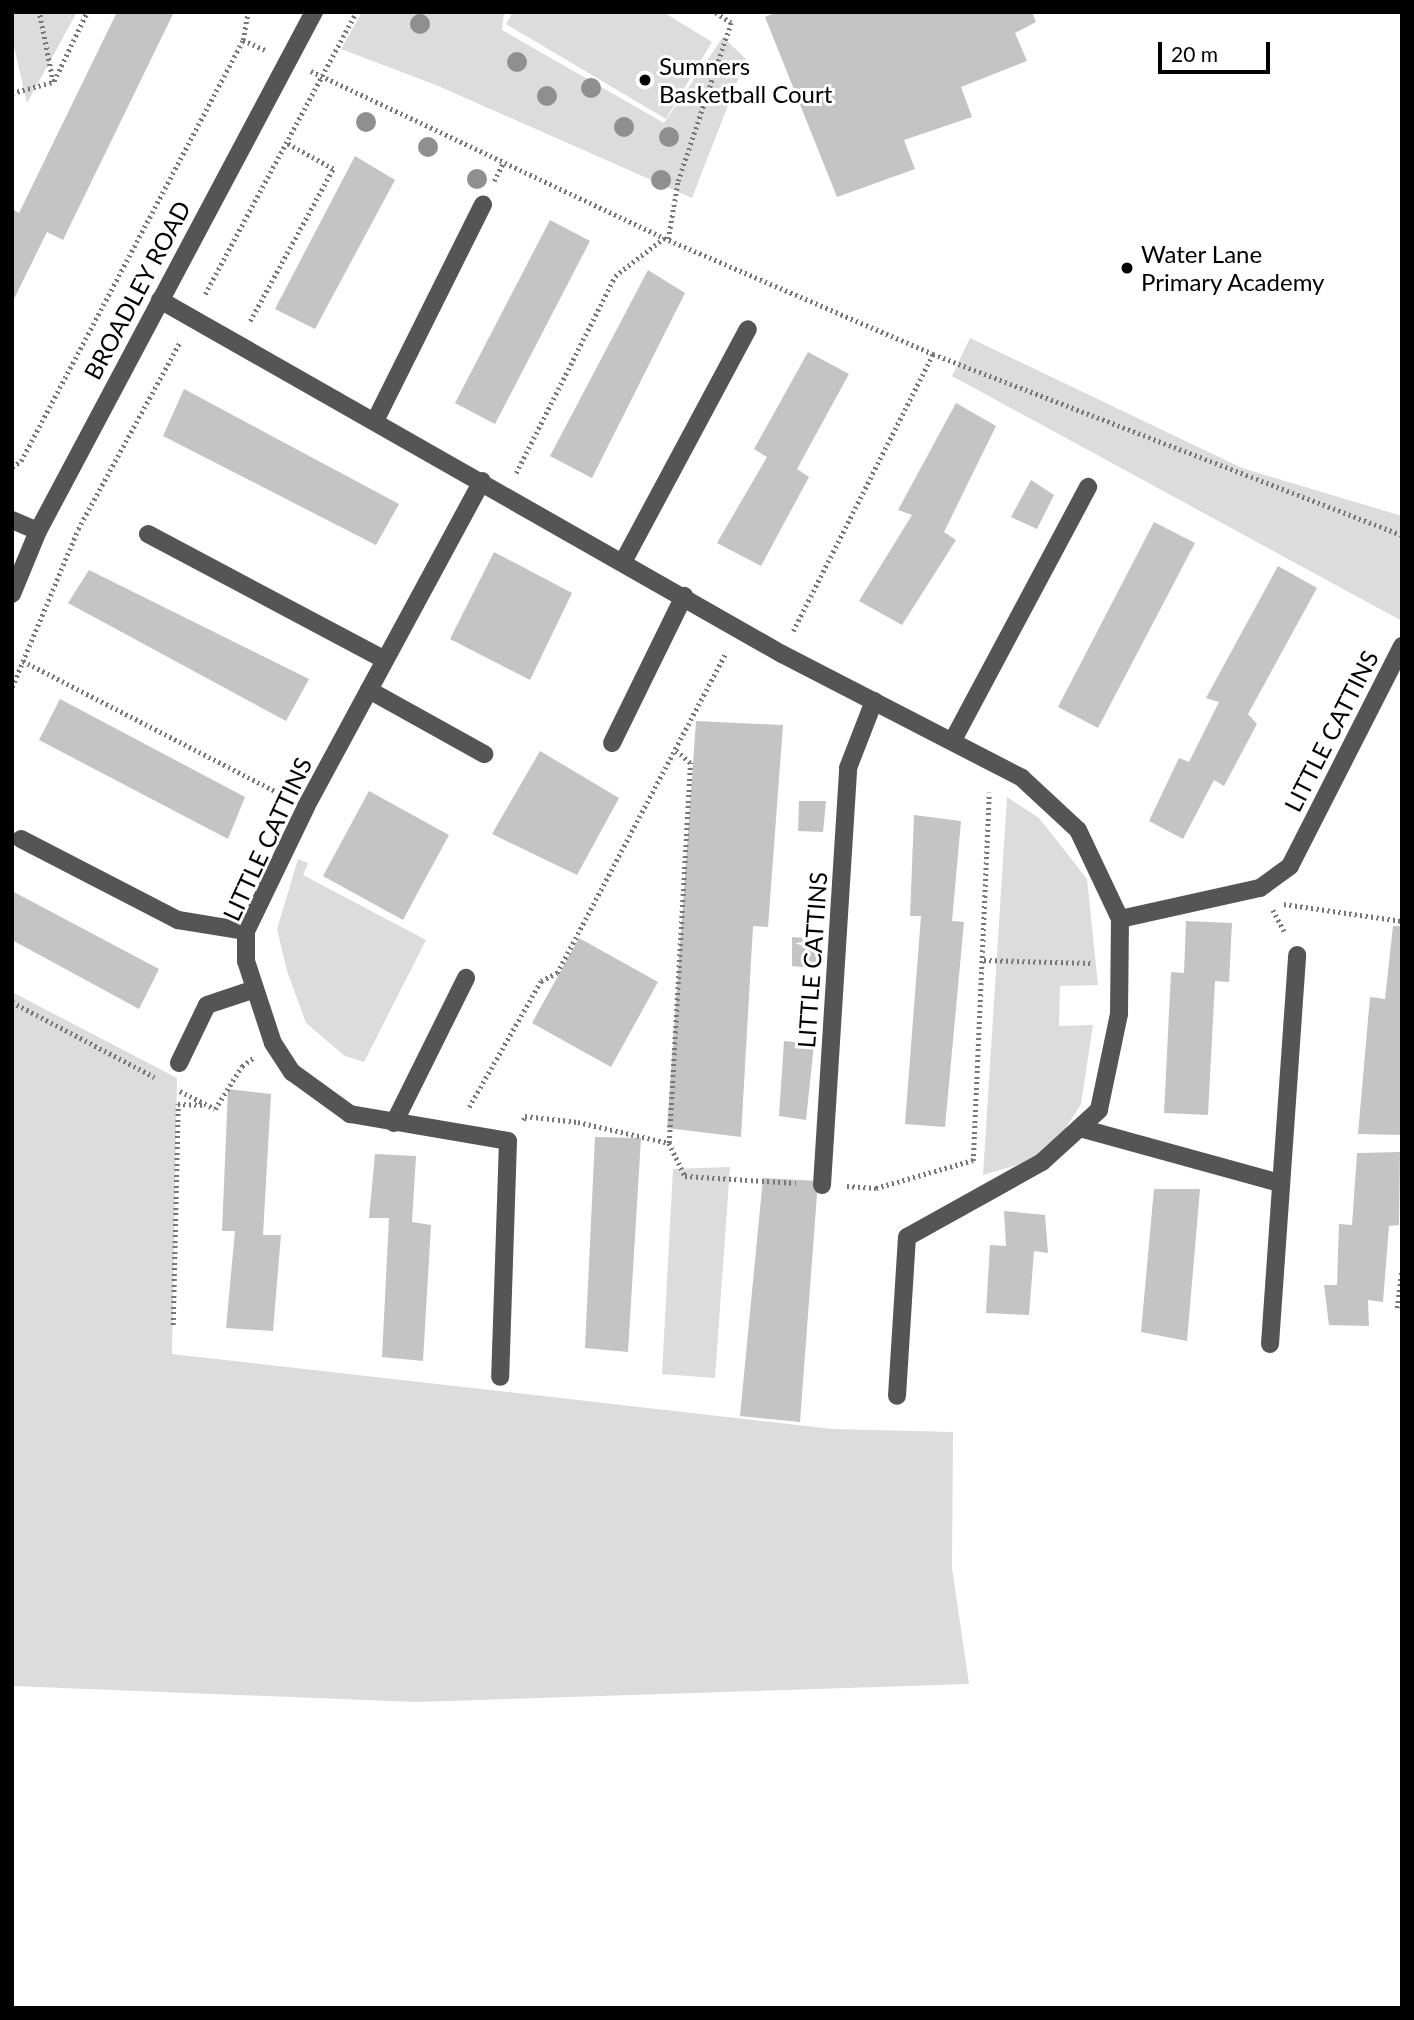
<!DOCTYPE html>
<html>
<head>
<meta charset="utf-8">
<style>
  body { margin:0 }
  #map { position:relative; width:1414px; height:2020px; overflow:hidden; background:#fff; font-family:Lato,sans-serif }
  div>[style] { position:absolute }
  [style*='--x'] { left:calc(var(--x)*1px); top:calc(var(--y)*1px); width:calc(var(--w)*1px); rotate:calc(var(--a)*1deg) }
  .green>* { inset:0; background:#dcdcdc }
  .building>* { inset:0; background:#c4c4c4 }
  .path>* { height:4.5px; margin-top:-2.25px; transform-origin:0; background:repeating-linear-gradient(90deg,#777 0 2px,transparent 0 5.5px) }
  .minor>* { height:18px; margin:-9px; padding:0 9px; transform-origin:9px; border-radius:9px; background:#555 }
  .trees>* { width:20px; height:20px; margin:-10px; border-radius:50%; background:#8f8f8f }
  .dots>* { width:19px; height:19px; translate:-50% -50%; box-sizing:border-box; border:4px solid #fff; border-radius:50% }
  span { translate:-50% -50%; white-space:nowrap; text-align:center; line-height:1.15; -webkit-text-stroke:6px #fff; paint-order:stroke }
  .poi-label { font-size:24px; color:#000 }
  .left { translate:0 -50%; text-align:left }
  .street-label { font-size:24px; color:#000 }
  .frame { position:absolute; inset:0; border:14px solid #000; pointer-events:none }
  .scale { position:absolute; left:1158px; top:42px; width:112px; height:32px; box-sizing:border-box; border:4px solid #000; border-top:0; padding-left:9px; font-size:21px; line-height:24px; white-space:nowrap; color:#000; -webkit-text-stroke:5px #fff; paint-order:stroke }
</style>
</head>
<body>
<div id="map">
  <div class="green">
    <div style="clip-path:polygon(12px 12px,77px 12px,27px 103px,12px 38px)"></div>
    <div style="clip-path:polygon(362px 12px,504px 12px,502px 30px,664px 123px,723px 37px,746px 59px,692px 198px,436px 85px,341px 49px)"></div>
    <div style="clip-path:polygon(513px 12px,663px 12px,712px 42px,666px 119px,506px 24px)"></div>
    <div style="clip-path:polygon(970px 338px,1242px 468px,1402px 516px,1402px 621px,952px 376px)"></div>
    <div style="clip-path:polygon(1007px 797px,1039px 818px,1087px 879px,1098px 985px,1060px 986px,1059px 1026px,1093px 1025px,1081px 1104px,1065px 1129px,1031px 1161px,983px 1175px)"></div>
    <div style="clip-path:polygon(298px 859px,308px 863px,303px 875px,426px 940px,364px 1062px,345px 1056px,306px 1023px,287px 971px,277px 929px)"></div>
    <div style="clip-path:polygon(12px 992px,177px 1078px,172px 1354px,833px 1429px,953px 1432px,952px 1568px,969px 1684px,416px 1702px,12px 1686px)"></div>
    <div style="clip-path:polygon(730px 1167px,715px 1378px,662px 1374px,673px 1169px)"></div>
  </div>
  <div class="building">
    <div style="clip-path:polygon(117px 12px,174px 12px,63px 240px,47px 232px,12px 303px,12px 209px,19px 213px)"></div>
    <div style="clip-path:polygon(777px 12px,1032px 12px,1036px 22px,1015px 33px,1027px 61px,961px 87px,972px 117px,904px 140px,915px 169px,837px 197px,765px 17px)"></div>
    <div style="clip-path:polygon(355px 156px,395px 180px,315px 329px,275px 309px)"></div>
    <div style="clip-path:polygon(550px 220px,590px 241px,495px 424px,455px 403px)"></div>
    <div style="clip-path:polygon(648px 270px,685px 293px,592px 478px,550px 456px)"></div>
    <div style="clip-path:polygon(808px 352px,849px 374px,797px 469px,809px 477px,761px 566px,717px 543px,767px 457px,754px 449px)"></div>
    <div style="clip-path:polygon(184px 389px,399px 504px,376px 545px,163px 436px)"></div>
    <div style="clip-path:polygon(956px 403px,996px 426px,944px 532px,956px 540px,902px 625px,859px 601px,912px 515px,898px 510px)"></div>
    <div style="clip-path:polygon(1031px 480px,1054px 495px,1037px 529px,1011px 517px)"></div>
    <div style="clip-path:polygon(1154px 522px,1195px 543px,1098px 728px,1058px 707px)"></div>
    <div style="clip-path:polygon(494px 552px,572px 593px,530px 680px,450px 639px)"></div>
    <div style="clip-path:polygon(1278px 566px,1317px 588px,1248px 714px,1257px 724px,1224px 786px,1214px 780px,1183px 839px,1149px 821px,1179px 758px,1189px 762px,1219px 702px,1206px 698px)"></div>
    <div style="clip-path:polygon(89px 570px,309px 679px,286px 721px,68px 603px)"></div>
    <div style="clip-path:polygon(60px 699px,245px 797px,228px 839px,39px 740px)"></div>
    <div style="clip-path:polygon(696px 721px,783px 725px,768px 927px,753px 926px,741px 1137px,667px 1128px)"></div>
    <div style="clip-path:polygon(540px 751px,619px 798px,577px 875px,492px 834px)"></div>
    <div style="clip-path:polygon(369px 791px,449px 835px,403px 920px,323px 876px)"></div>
    <div style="clip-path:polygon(799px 801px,826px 801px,823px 832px,798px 831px)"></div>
    <div style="clip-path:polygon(914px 815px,961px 821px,952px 921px,964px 922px,945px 1127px,905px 1124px,921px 916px,910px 916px)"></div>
    <div style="clip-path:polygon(12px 891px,159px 969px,139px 1009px,12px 940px)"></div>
    <div style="clip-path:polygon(1186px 921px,1232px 923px,1229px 982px,1215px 981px,1208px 1115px,1164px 1113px,1171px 972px,1184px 973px)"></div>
    <div style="clip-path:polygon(1393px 926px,1402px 926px,1402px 1135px,1358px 1134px,1370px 997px,1385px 999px)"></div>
    <div style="clip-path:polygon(792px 937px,821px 939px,820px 969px,792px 966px)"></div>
    <div style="clip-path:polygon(579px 938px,658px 982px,611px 1067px,532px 1023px)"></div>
    <div style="clip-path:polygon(784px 1041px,814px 1044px,806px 1120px,779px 1116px)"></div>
    <div style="clip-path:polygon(228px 1089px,271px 1094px,263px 1235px,281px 1235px,273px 1331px,226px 1328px,235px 1231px,222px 1231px)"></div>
    <div style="clip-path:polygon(595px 1137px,641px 1138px,628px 1352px,585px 1348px)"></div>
    <div style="clip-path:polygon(1400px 1152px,1399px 1225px,1389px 1226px,1383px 1302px,1368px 1300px,1369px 1326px,1329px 1325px,1324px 1285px,1337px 1285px,1339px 1224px,1352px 1225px,1357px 1153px)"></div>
    <div style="clip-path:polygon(375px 1154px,416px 1156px,412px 1222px,431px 1225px,423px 1361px,382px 1357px,389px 1218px,369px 1218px)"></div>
    <div style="clip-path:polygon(763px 1178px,818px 1181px,800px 1422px,740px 1416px)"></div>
    <div style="clip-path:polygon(1154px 1189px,1200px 1189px,1187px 1341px,1141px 1332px)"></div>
    <div style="clip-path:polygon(1004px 1211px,1045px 1215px,1048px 1253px,1034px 1251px,1029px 1315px,986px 1313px,990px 1245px,1006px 1246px)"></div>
  </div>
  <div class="path">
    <div style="--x:243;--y:40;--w:24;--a:24"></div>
    <div style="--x:311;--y:71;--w:391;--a:25.3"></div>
    <div style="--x:664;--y:238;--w:293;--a:23.3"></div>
    <div style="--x:933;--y:354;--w:503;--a:21.1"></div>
    <div style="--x:54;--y:81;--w:76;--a:-64.4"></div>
    <div style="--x:12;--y:93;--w:42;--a:-15"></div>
    <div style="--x:53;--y:82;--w:71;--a:-101.3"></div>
    <div style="--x:494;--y:181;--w:20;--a:-63"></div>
    <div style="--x:668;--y:239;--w:59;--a:-80.2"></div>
    <div style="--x:678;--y:181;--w:167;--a:-71.5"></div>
    <div style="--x:731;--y:23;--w:20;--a:-147"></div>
    <div style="--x:205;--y:294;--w:320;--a:-61.8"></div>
    <div style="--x:250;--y:321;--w:173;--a:-61.4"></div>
    <div style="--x:333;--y:169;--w:54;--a:-151"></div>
    <div style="--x:12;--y:467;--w:11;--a:-34"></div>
    <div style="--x:21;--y:461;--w:476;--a:-62.2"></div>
    <div style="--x:243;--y:40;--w:28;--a:-80"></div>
    <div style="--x:516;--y:473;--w:220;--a:-63.3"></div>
    <div style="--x:615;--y:276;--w:62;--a:-37.8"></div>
    <div style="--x:793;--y:631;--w:310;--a:-63.2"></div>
    <div style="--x:23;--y:661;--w:292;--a:27.3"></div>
    <div style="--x:12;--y:687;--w:171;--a:-67.3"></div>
    <div style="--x:78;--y:529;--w:213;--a:-61.4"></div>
    <div style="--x:1284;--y:904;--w:119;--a:8.2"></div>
    <div style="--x:1273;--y:910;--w:26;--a:62"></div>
    <div style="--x:984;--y:960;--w:108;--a:1.6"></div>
    <div style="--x:12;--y:1002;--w:161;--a:27.8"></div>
    <div style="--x:180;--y:1091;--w:39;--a:27"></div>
    <div style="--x:215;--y:1109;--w:51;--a:-57.9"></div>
    <div style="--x:242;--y:1066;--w:14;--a:-36"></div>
    <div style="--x:469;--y:1107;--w:145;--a:-60.3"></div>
    <div style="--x:541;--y:981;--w:18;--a:-27"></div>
    <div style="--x:557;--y:973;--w:363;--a:-62.2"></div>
    <div style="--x:523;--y:1120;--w:4;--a:-63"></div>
    <div style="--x:525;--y:1116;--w:53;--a:6.5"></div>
    <div style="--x:578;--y:1122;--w:93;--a:13"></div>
    <div style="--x:669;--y:1143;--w:37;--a:64"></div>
    <div style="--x:685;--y:1176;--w:111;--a:3.6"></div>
    <div style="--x:669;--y:1143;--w:381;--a:-86.8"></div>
    <div style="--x:690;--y:763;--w:20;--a:-139"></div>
    <div style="--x:973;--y:1161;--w:369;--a:-87.5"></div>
    <div style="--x:847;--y:1186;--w:29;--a:4"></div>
    <div style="--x:876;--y:1188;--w:101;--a:-16.1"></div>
    <div style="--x:1397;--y:1308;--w:38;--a:-83"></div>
    <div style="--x:173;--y:1325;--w:221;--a:-88.7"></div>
    <div style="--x:178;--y:1104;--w:27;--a:2"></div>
  </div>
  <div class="minor">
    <div style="--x:160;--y:300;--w:716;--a:29.65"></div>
    <div style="--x:782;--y:654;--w:270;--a:27.3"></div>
    <div style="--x:1022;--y:778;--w:76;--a:42.9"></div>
    <div style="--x:1078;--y:830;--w:98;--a:64.7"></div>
    <div style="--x:1120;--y:919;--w:95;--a:90.6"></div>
    <div style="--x:1119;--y:1014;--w:98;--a:101.8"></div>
    <div style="--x:1099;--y:1110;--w:77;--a:137.6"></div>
    <div style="--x:1042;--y:1162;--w:154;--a:150.9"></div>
    <div style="--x:907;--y:1237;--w:159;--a:93.6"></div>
    <div style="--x:375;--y:421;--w:242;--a:-63.5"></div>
    <div style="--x:482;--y:481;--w:370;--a:118.4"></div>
    <div style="--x:306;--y:807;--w:138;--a:115.8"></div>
    <div style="--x:246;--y:931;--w:30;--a:90"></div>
    <div style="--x:246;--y:961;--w:86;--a:71.8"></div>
    <div style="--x:273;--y:1043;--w:35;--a:57"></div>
    <div style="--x:292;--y:1072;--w:72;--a:35.9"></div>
    <div style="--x:350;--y:1114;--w:160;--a:9.7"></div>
    <div style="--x:508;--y:1141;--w:236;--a:91.9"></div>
    <div style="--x:12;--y:520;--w:28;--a:23"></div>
    <div style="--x:148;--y:534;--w:268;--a:28"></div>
    <div style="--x:623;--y:562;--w:264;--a:-61.8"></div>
    <div style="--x:12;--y:594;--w:68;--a:-67.6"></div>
    <div style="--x:38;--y:531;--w:588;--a:-62"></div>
    <div style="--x:369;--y:690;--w:132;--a:29.1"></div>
    <div style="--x:953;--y:740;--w:287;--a:-61.9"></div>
    <div style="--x:612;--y:743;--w:164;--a:-63.9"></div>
    <div style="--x:21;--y:839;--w:177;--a:27.3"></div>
    <div style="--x:178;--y:920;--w:69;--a:9.2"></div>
    <div style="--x:1120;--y:919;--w:143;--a:-12.5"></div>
    <div style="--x:1260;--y:888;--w:37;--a:-36"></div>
    <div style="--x:1290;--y:866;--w:247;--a:-63"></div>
    <div style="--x:179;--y:1063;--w:64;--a:-64.2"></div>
    <div style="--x:207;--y:1005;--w:47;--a:-18.4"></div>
    <div style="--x:394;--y:1123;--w:162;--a:-63.6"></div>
    <div style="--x:1080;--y:1128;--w:206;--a:15.4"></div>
    <div style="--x:822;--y:1185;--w:418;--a:-86.4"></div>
    <div style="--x:848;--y:768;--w:72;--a:-68.8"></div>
    <div style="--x:1270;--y:1344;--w:390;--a:-86"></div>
  </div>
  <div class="trees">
    <div style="left:420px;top:24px"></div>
    <div style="left:517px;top:62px"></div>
    <div style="left:591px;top:88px"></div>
    <div style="left:547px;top:96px"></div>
    <div style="left:366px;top:122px"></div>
    <div style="left:624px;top:127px"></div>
    <div style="left:669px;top:137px"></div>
    <div style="left:428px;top:147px"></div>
    <div style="left:477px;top:179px"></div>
    <div style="left:661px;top:180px"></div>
  </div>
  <div class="dots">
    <div style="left:645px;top:80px;background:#000"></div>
    <div style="left:1127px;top:268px;background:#000"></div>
  </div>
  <div class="poi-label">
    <span class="left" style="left:659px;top:80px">Sumners<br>Basketball Court</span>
    <span class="left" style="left:1141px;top:268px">Water Lane<br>Primary Academy</span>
  </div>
  <div class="street-label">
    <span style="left:137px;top:290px;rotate:-62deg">BROADLEY ROAD</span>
    <span style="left:1331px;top:731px;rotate:-63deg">LITTLE CATTINS</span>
    <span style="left:267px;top:839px;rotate:-65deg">LITTLE CATTINS</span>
    <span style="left:812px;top:960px;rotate:-86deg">LITTLE CATTINS</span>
  </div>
  <div class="frame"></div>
  <div class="scale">20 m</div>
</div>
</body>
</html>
